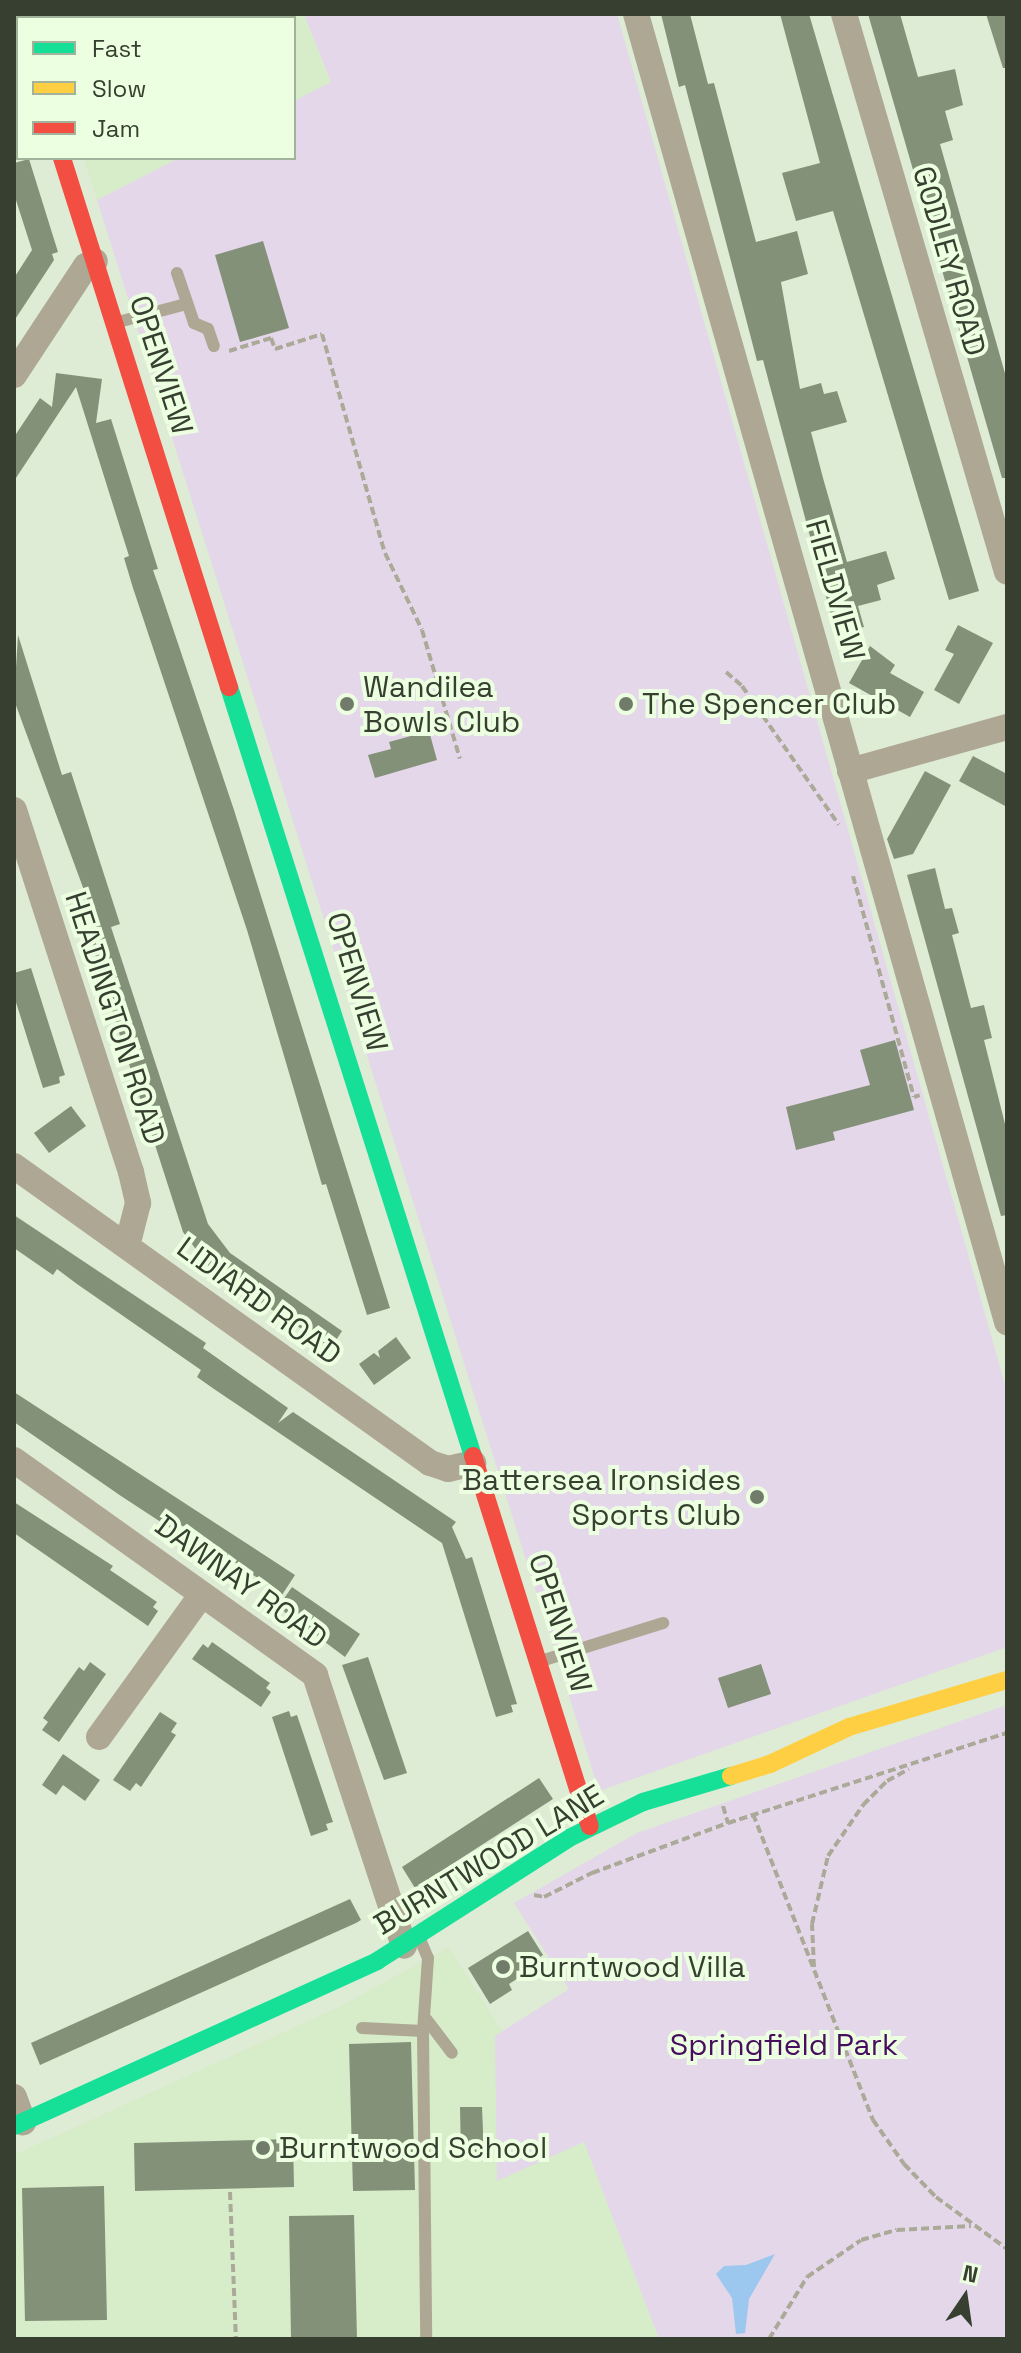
<!DOCTYPE html>
<html>
<head>
<meta charset="utf-8">
<style>
  body { margin:0 }
  #map { position:relative; width:1021px; height:2353px; overflow:hidden; background:#deebd5; font-family:"Space Grotesk",sans-serif }
  div>[style] { position:absolute }
  [style*='--x'] { left:calc(var(--x)*1px); top:calc(var(--y)*1px); width:calc(var(--w)*1px); rotate:calc(var(--a)*1deg) }
  .built>* { inset:0; background:#d7ecc9 }
  .green>* { inset:0; background:#e3d7e9 }
  .water>* { inset:0; background:#9cc7ef }
  .building>* { inset:0; background:#849179 }
  .path>* { height:4px; margin-top:-2px; transform-origin:0; background:repeating-linear-gradient(90deg,#abaa99 0 8px,transparent 0 12px) }
  .lane>* { height:12px; margin:-6px; padding:0 6px; transform-origin:6px; border-radius:6px; background:#aea793 }
  .street>* { height:26px; margin:-13px; padding:0 13px; transform-origin:13px; border-radius:13px; background:#aea793 }
  .fast>* { height:18px; margin:-9px; padding:0 9px; transform-origin:9px; border-radius:9px; background:#16e098 }
  .slow>* { height:18px; margin:-9px; padding:0 9px; transform-origin:9px; border-radius:9px; background:#ffcf43 }
  .jam>* { height:18px; margin:-9px; padding:0 9px; transform-origin:9px; border-radius:9px; background:#f24e42 }
  .dots>* { width:22px; height:22px; translate:-50% -50%; box-sizing:border-box; border:4px solid #ecffe0; border-radius:50% }
  span { translate:-50% -50%; white-space:nowrap; text-align:center; line-height:1.15; -webkit-text-stroke:8px #ecffe0; paint-order:stroke }
  .street-label { font-size:30px; color:#363f30 }
  .poi-label { font-size:30px; color:#363f30 }
  .left { translate:0 -50%; text-align:left }
  .right { translate:-100% -50%; text-align:right }
  .park-label { font-size:30px; color:#470d5f }
  .frame { position:absolute; inset:0; border:16px solid #363f30; pointer-events:none }
  .legend { position:absolute; left:16px; top:16px; width:280px; height:144px; box-sizing:border-box; background:#ecffe0; border:2px solid #a3b29a; margin:0; padding:10px 14px; list-style:none; font-size:24px; color:#363f30 }
  .legend li { display:flex; align-items:center; gap:16px; height:40px }
  .legend b { width:40px; border:2px solid #a3b29a }
  .north { position:absolute; left:925px; top:2257px; width:80px; height:80px; -webkit-text-stroke:6px #ecffe0; paint-order:stroke; rotate:13deg; font-size:22px; font-weight:700; line-height:32px; text-align:center; color:#363f30 }
  .north::after { content:''; display:block; margin:auto; width:28px; height:36px; background:#363f30; clip-path:polygon(50% 0,100% 100%,50% 72%,0 100%) }
</style>
</head>
<body>
<div id="map">
  <div class="built">
    <div style="clip-path:polygon(38px 14px,304px 14px,331px 83px,294px 101px,294px 18px)"></div>
    <div style="clip-path:polygon(84px 158px,179px 158px,97px 200px)"></div>
    <div style="clip-path:polygon(449px 1947px,502px 2031px,495px 2036px,498px 2180px,584px 2142px,659px 2339px,14px 2339px,14px 2155px,341px 2006px)"></div>
  </div>
  <div class="green">
    <div style="clip-path:polygon(304px 14px,617px 14px,1007px 1392px,1007px 1647px,599px 1791px,97px 200px,179px 158px,294px 158px,294px 101px,331px 82px)"></div>
    <div style="clip-path:polygon(1007px 1705px,1007px 2339px,659px 2339px,584px 2142px,497px 2181px,495px 2036px,569px 1989px,514px 1903px,637px 1833px)"></div>
  </div>
  <div class="water">
    <div style="clip-path:polygon(775px 2254px,749px 2299px,745px 2333px,736px 2334px,732px 2298px,716px 2274px,724px 2266px,746px 2265px)"></div>
  </div>
  <div class="building">
    <div style="clip-path:polygon(661px 14px,690px 14px,708px 84px,714px 83px,756px 242px,797px 231px,808px 274px,781px 282px,800px 389px,821px 383px,824px 394px,837px 391px,847px 422px,811px 432px,823px 478px,847px 562px,886px 551px,895px 579px,877px 585px,881px 600px,858px 606px,864px 627px,836px 634px,763px 360px,757px 361px,685px 85px,679px 87px)"></div>
    <div style="clip-path:polygon(780px 14px,809px 14px,979px 591px,949px 600px,833px 211px,796px 221px,782px 173px,820px 163px)"></div>
    <div style="clip-path:polygon(868px 14px,900px 14px,918px 77px,955px 69px,963px 105px,945px 111px,953px 140px,940px 144px,1006px 377px,1007px 478px,1002px 478px)"></div>
    <div style="clip-path:polygon(986px 14px,1007px 14px,1007px 68px,1003px 68px)"></div>
    <div style="clip-path:polygon(29px 159px,58px 252px,52px 254px,54px 260px,14px 321px,14px 278px,32px 250px,14px 194px,14px 163px)"></div>
    <div style="clip-path:polygon(263px 241px,289px 328px,240px 342px,215px 255px)"></div>
    <div style="clip-path:polygon(56px 373px,102px 379px,96px 423px,111px 419px,158px 569px,153px 570px,160px 590px,234px 810px,390px 1308px,367px 1315px,326px 1184px,322px 1185px,247px 930px,133px 588px,124px 558px,129px 556px,76px 387px,14px 481px,14px 437px,40px 398px,52px 407px)"></div>
    <div style="clip-path:polygon(958px 625px,993px 643px,959px 704px,934px 690px,954px 654px,945px 650px)"></div>
    <div style="clip-path:polygon(18px 635px,62px 775px,71px 772px,120px 924px,111px 927px,208px 1224px,230px 1253px,342px 1331px,331px 1348px,212px 1271px,183px 1232px,129px 1064px,136px 1060px,128px 1062px,91px 941px,98px 939px,92px 912px,14px 700px)"></div>
    <div style="clip-path:polygon(870px 646px,895px 665px,890px 673px,924px 692px,910px 717px,849px 683px)"></div>
    <div style="clip-path:polygon(429px 731px,437px 760px,375px 778px,368px 755px,391px 749px,389px 742px)"></div>
    <div style="clip-path:polygon(973px 756px,1007px 774px,1007px 807px,959px 781px)"></div>
    <div style="clip-path:polygon(925px 771px,951px 785px,913px 854px,894px 859px,887px 839px)"></div>
    <div style="clip-path:polygon(935px 868px,945px 909px,952px 908px,959px 933px,952px 935px,971px 1008px,984px 1005px,992px 1038px,984px 1040px,1007px 1132px,1007px 1215px,1001px 1216px,907px 875px)"></div>
    <div style="clip-path:polygon(31px 968px,65px 1075px,59px 1077px,60px 1083px,43px 1088px,14px 996px,14px 973px)"></div>
    <div style="clip-path:polygon(895px 1040px,914px 1110px,833px 1132px,835px 1140px,796px 1150px,786px 1107px,870px 1085px,860px 1050px)"></div>
    <div style="clip-path:polygon(71px 1106px,86px 1126px,49px 1153px,34px 1133px)"></div>
    <div style="clip-path:polygon(14px 1215px,206px 1343px,203px 1348px,288px 1408px,278px 1423px,293px 1412px,456px 1522px,452px 1527px,466px 1559px,472px 1557px,517px 1704px,511px 1705px,513px 1712px,496px 1717px,442px 1543px,214px 1389px,197px 1377px,201px 1370px,77px 1284px,57px 1269px,53px 1275px,14px 1248px)"></div>
    <div style="clip-path:polygon(396px 1337px,411px 1358px,374px 1385px,359px 1364px,374px 1353px,380px 1358px,378px 1351px)"></div>
    <div style="clip-path:polygon(14px 1392px,295px 1575px,282px 1595px,178px 1523px,173px 1530px,121px 1496px,14px 1422px)"></div>
    <div style="clip-path:polygon(14px 1502px,113px 1566px,110px 1570px,157px 1602px,153px 1607px,158px 1611px,148px 1626px,14px 1533px)"></div>
    <div style="clip-path:polygon(292px 1587px,360px 1634px,345px 1657px,278px 1607px)"></div>
    <div style="clip-path:polygon(212px 1642px,270px 1683px,266px 1688px,271px 1692px,261px 1707px,192px 1659px,203px 1644px,208px 1648px)"></div>
    <div style="clip-path:polygon(368px 1657px,407px 1773px,384px 1780px,342px 1665px)"></div>
    <div style="clip-path:polygon(90px 1662px,106px 1674px,59px 1742px,42px 1730px,48px 1722px,43px 1718px,79px 1667px,84px 1671px)"></div>
    <div style="clip-path:polygon(761px 1664px,771px 1694px,728px 1708px,718px 1678px)"></div>
    <div style="clip-path:polygon(289px 1711px,291px 1717px,297px 1715px,333px 1822px,326px 1824px,328px 1830px,311px 1836px,272px 1717px)"></div>
    <div style="clip-path:polygon(160px 1712px,177px 1723px,171px 1732px,176px 1735px,141px 1787px,136px 1783px,130px 1791px,113px 1780px)"></div>
    <div style="clip-path:polygon(63px 1754px,100px 1780px,85px 1801px,63px 1785px,56px 1795px,42px 1785px)"></div>
    <div style="clip-path:polygon(539px 1778px,553px 1799px,415px 1888px,402px 1867px)"></div>
    <div style="clip-path:polygon(350px 1899px,361px 1920px,356px 1923px,40px 2065px,31px 2043px)"></div>
    <div style="clip-path:polygon(528px 1931px,543px 1955px,534px 1961px,537px 1966px,509px 1984px,512px 1990px,490px 2004px,468px 1968px)"></div>
    <div style="clip-path:polygon(411px 2042px,415px 2190px,353px 2191px,349px 2044px)"></div>
    <div style="clip-path:polygon(460px 2107px,482px 2107px,484px 2156px,461px 2156px)"></div>
    <div style="clip-path:polygon(293px 2139px,294px 2187px,135px 2191px,134px 2143px)"></div>
    <div style="clip-path:polygon(104px 2186px,107px 2320px,25px 2321px,22px 2188px)"></div>
    <div style="clip-path:polygon(354px 2215px,357px 2339px,291px 2339px,289px 2216px)"></div>
  </div>
  <div class="path">
    <div style="--x:229;--y:351;--w:44;--a:-17.2"></div>
    <div style="--x:271;--y:338;--w:12;--a:70"></div>
    <div style="--x:275;--y:349;--w:49;--a:-17.7"></div>
    <div style="--x:322;--y:334;--w:228;--a:74"></div>
    <div style="--x:385;--y:553;--w:85;--a:64.3"></div>
    <div style="--x:422;--y:630;--w:134;--a:73.6"></div>
    <div style="--x:726;--y:672;--w:21;--a:41"></div>
    <div style="--x:742;--y:686;--w:169;--a:55.1"></div>
    <div style="--x:853;--y:876;--w:229;--a:74.6"></div>
    <div style="--x:914;--y:1097;--w:6;--a:-18"></div>
    <div style="--x:723;--y:1806;--w:18;--a:74"></div>
    <div style="--x:753;--y:1814;--w:329;--a:68.6"></div>
    <div style="--x:873;--y:2120;--w:54;--a:54.8"></div>
    <div style="--x:904;--y:2164;--w:46;--a:45.9"></div>
    <div style="--x:936;--y:2197;--w:88;--a:36.2"></div>
    <div style="--x:534;--y:1895;--w:10;--a:11"></div>
    <div style="--x:544;--y:1897;--w:54;--a:-26.6"></div>
    <div style="--x:592;--y:1873;--w:145;--a:-20.2"></div>
    <div style="--x:728;--y:1823;--w:293;--a:-17.9"></div>
    <div style="--x:814;--y:1967;--w:43;--a:-92.7"></div>
    <div style="--x:812;--y:1924;--w:70;--a:-76.8"></div>
    <div style="--x:828;--y:1856;--w:62;--a:-55.5"></div>
    <div style="--x:863;--y:1805;--w:34;--a:-45"></div>
    <div style="--x:887;--y:1781;--w:25;--a:-29"></div>
    <div style="--x:230;--y:2192;--w:147;--a:87.7"></div>
    <div style="--x:769;--y:2339;--w:73;--a:-58.5"></div>
    <div style="--x:807;--y:2277;--w:65;--a:-34.4"></div>
    <div style="--x:861;--y:2240;--w:37;--a:-16"></div>
    <div style="--x:897;--y:2230;--w:74;--a:-3.1"></div>
  </div>
  <div class="lane">
    <div style="--x:177;--y:273;--w:53;--a:71.2"></div>
    <div style="--x:194;--y:323;--w:15;--a:23"></div>
    <div style="--x:208;--y:329;--w:18;--a:71"></div>
    <div style="--x:118;--y:322;--w:70;--a:-14.8"></div>
    <div style="--x:541;--y:1661;--w:128;--a:-17.3"></div>
    <div style="--x:419;--y:1937;--w:23;--a:67"></div>
    <div style="--x:428;--y:1958;--w:73;--a:93.9"></div>
    <div style="--x:423;--y:2031;--w:308;--a:89.4"></div>
    <div style="--x:427;--y:2020;--w:41;--a:52.9"></div>
    <div style="--x:362;--y:2028;--w:61;--a:2.8"></div>
  </div>
  <div class="street">
    <div style="--x:16;--y:14;--w:6;--a:72"></div>
    <div style="--x:636;--y:14;--w:1360;--a:74.16"></div>
    <div style="--x:844;--y:14;--w:581;--a:73.72"></div>
    <div style="--x:14;--y:375;--w:131;--a:-56.6"></div>
    <div style="--x:86;--y:266;--w:10;--a:-29"></div>
    <div style="--x:850;--y:771;--w:163;--a:-15.7"></div>
    <div style="--x:14;--y:810;--w:380;--a:72.1"></div>
    <div style="--x:131;--y:1172;--w:32;--a:77"></div>
    <div style="--x:138;--y:1203;--w:44;--a:104.3"></div>
    <div style="--x:14;--y:1166;--w:511;--a:35.52"></div>
    <div style="--x:430;--y:1463;--w:19;--a:18"></div>
    <div style="--x:448;--y:1469;--w:26;--a:-13"></div>
    <div style="--x:14;--y:1460;--w:370;--a:35.5"></div>
    <div style="--x:315;--y:1675;--w:285;--a:71.8"></div>
    <div style="--x:99;--y:1737;--w:176;--a:-54.2"></div>
    <div style="--x:14;--y:2097;--w:27;--a:70"></div>
  </div>
  <div class="fast">
    <div style="--x:229;--y:687;--w:807;--a:72.4"></div>
    <div style="--x:14;--y:2126;--w:399;--a:-24.4"></div>
    <div style="--x:377;--y:1961;--w:228;--a:-32.6"></div>
    <div style="--x:569;--y:1838;--w:82;--a:-25.9"></div>
    <div style="--x:643;--y:1802;--w:92;--a:-16.5"></div>
  </div>
  <div class="slow">
    <div style="--x:731;--y:1776;--w:41;--a:-17.1"></div>
    <div style="--x:770;--y:1764;--w:87;--a:-25.1"></div>
    <div style="--x:849;--y:1727;--w:165;--a:-16.6"></div>
  </div>
  <div class="jam">
    <div style="--x:62;--y:158;--w:555;--a:72.48"></div>
    <div style="--x:473;--y:1456;--w:388;--a:72.5"></div>
  </div>
  <div class="dots">
    <div style="left:347px;top:704px;background:#717b6a"></div>
    <div style="left:626px;top:704px;background:#717b6a"></div>
    <div style="left:757px;top:1497px;background:#717b6a"></div>
    <div style="left:503px;top:1967px;background:#717b6a"></div>
    <div style="left:263px;top:2148px;background:#717b6a"></div>
  </div>
  <div class="street-label">
    <span style="left:949px;top:261px;rotate:74deg">GODLEY ROAD</span>
    <span style="left:161px;top:365px;rotate:72deg">OPENVIEW</span>
    <span style="left:835px;top:590px;rotate:74deg">FIELDVIEW</span>
    <span style="left:357px;top:982px;rotate:73deg">OPENVIEW</span>
    <span style="left:115px;top:1018px;rotate:72deg">HEADINGTON ROAD</span>
    <span style="left:259px;top:1301px;rotate:36deg">LIDIARD ROAD</span>
    <span style="left:241px;top:1582px;rotate:36deg">DAWNAY ROAD</span>
    <span style="left:560px;top:1623px;rotate:72deg">OPENVIEW</span>
    <span style="left:489px;top:1860px;rotate:-31deg">BURNTWOOD LANE</span>
  </div>
  <div class="poi-label">
    <span class="left" style="left:363px;top:704px">Wandilea<br>Bowls Club</span>
    <span class="left" style="left:642px;top:704px">The Spencer Club</span>
    <span class="right" style="left:741px;top:1497px">Battersea Ironsides<br>Sports Club</span>
    <span class="left" style="left:519px;top:1967px">Burntwood Villa</span>
    <span class="left" style="left:279px;top:2148px">Burntwood School</span>
  </div>
  <div class="park-label">
    <span style="left:784px;top:2045px">Springfield Park</span>
  </div>
  <div class="frame"></div>
  <ul class="legend">
  <li><b style="height:10px;background:#16e098"></b>Fast</li>
  <li><b style="height:10px;background:#ffcf43"></b>Slow</li>
  <li><b style="height:10px;background:#f24e42"></b>Jam</li>
  </ul>
  <div class="north">N</div>
</div>
</body>
</html>
